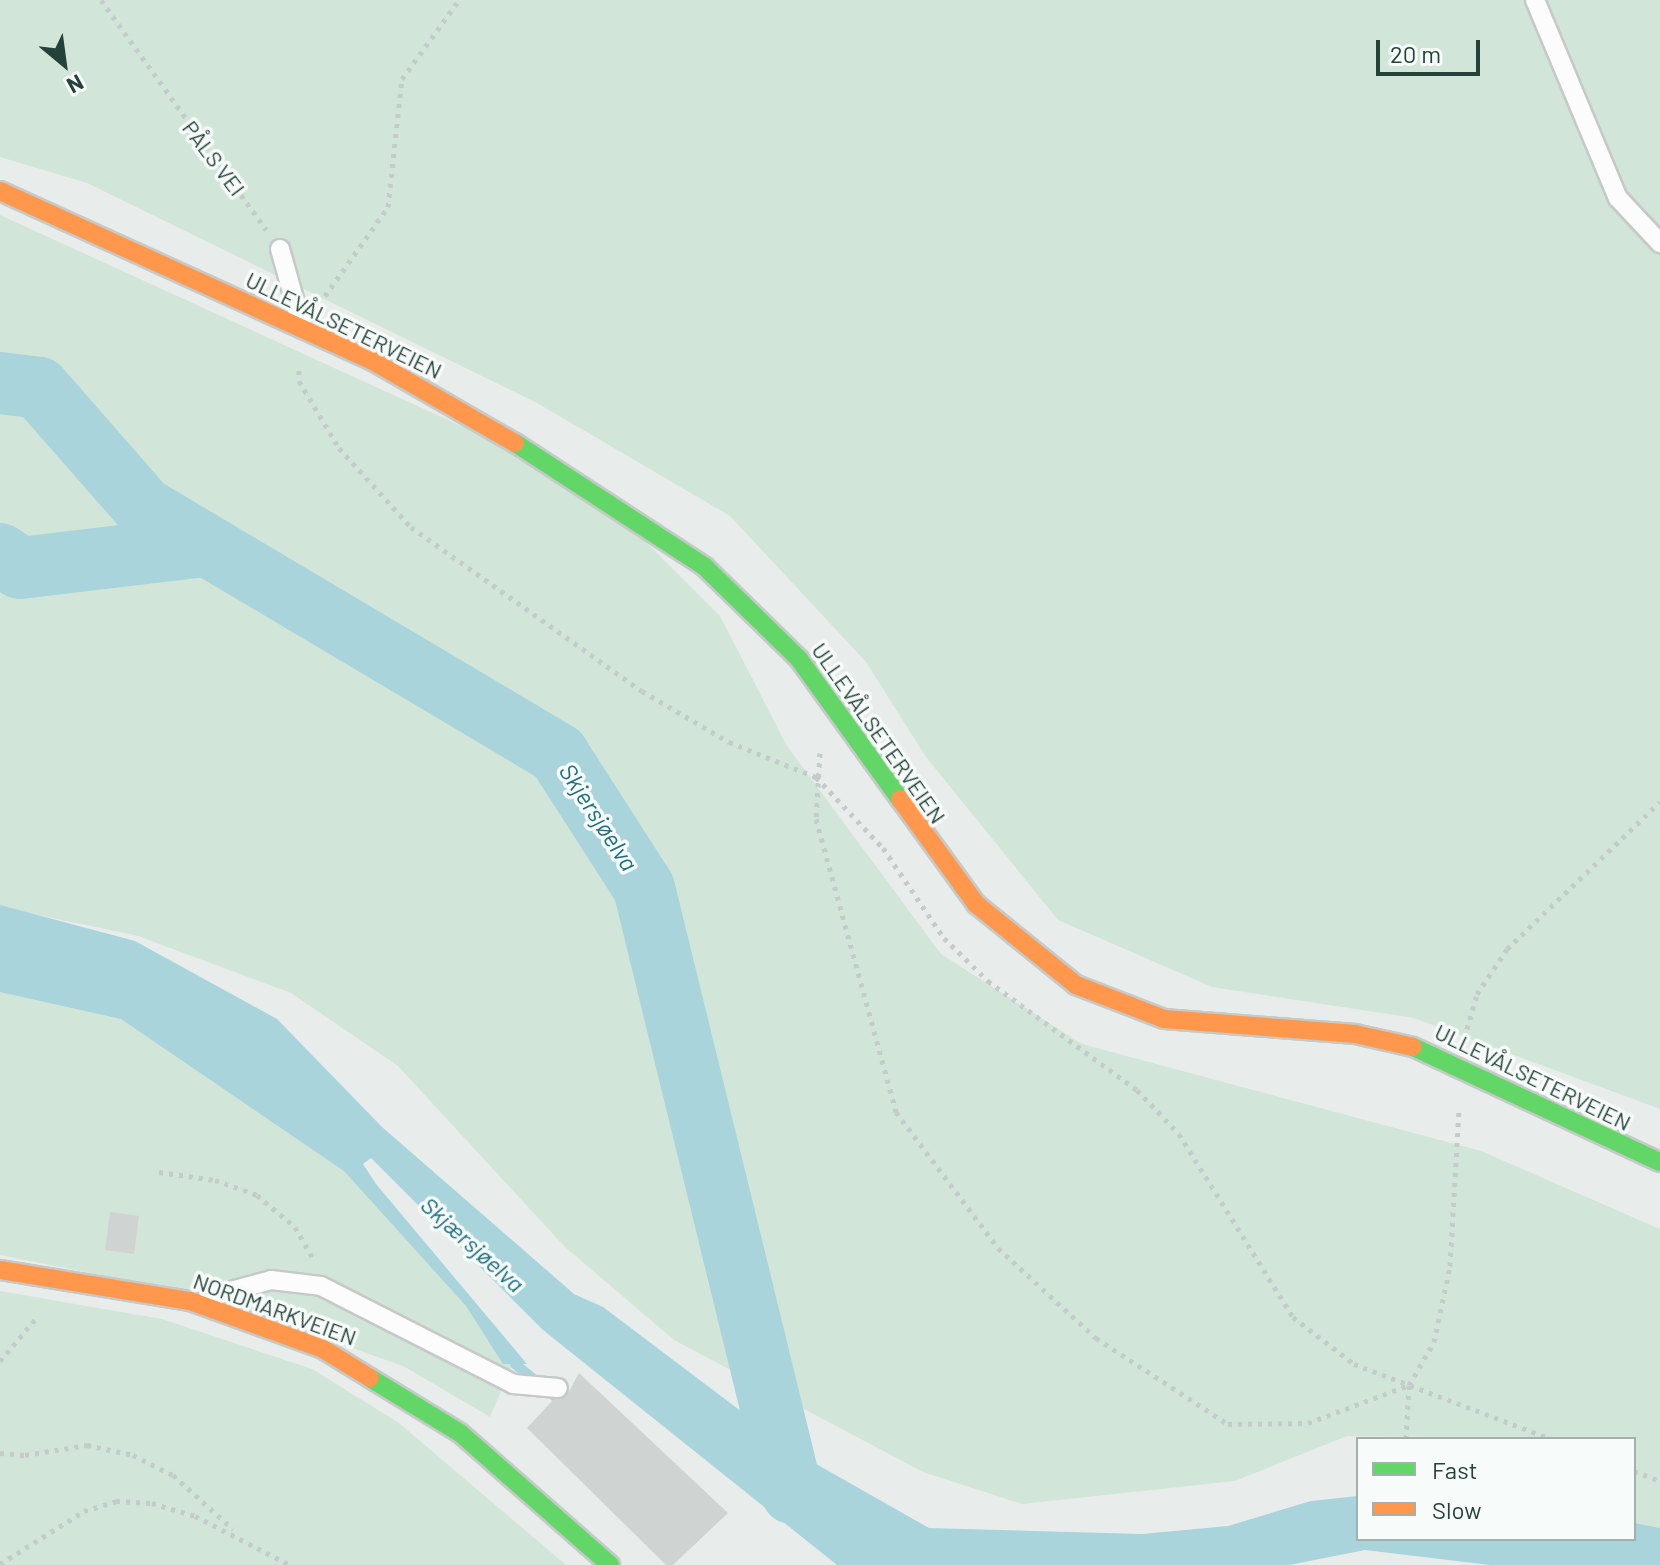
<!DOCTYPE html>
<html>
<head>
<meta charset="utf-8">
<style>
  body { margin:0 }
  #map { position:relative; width:1660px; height:1565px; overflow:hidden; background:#e8edeb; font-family:Barlow,sans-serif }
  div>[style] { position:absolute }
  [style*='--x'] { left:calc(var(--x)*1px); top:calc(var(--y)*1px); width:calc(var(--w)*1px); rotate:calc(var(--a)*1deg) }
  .green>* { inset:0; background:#d1e6d8 }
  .water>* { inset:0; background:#a9d4db }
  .stream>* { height:10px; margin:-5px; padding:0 5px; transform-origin:5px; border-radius:5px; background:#a9d4db }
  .river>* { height:62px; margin:-31px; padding:0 31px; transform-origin:31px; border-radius:31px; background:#a9d4db }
  .building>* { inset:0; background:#cfd4d2 }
  .path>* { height:5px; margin-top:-2.5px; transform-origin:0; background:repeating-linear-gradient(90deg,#c3ccca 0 4px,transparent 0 10px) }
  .roads { filter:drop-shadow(2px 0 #c5cac8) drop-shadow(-2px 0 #c5cac8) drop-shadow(0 2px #c5cac8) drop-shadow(0 -2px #c5cac8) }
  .lane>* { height:18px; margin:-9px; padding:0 9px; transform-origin:9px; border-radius:9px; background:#fcfcfc }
  .fast>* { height:18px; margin:-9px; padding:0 9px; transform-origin:9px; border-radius:9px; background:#63d668 }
  .slow>* { height:18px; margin:-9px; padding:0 9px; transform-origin:9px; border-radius:9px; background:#ff974d }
  span { translate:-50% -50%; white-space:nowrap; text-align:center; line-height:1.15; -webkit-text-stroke:7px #f7fbf9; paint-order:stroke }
  .street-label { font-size:22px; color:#24423a }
  .water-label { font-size:24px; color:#1c6f80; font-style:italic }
  .legend { position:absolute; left:1356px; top:1437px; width:280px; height:104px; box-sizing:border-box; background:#f7fbf9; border:2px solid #a3b1ad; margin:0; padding:10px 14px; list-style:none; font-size:24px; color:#24423a }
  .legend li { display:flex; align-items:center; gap:16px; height:40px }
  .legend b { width:40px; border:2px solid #a3b1ad }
  .north { position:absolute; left:24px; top:24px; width:80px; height:80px; -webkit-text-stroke:6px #f7fbf9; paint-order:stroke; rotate:151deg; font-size:22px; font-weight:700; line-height:32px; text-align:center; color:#24423a }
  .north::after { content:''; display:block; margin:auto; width:28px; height:36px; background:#24423a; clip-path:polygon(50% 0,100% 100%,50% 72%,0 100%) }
  .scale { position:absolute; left:1376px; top:40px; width:104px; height:36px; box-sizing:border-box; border:4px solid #24423a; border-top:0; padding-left:10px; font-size:24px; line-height:28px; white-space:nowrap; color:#24423a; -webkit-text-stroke:6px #f7fbf9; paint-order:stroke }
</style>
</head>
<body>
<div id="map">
  <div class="green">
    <div style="clip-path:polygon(0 0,1660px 0,1660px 1109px,1414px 1018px,1212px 987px,1058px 920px,926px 757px,866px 662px,730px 516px,537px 403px,87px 183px,0 157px)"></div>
    <div style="clip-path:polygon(0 215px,588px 484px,720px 616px,787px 746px,941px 954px,1082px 1044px,1481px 1151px,1660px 1229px,1660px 1535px,1634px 1527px,1634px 1439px,1347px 1436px,1235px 1481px,1022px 1504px,923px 1472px,674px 1340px,565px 1247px,398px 1066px,291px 993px,138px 936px,0 907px)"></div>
    <div style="clip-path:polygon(0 966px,212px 1056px,374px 1190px,516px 1356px,490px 1417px,405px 1367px,215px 1298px,0 1255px)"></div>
    <div style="clip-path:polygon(0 1291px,162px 1319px,312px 1369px,399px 1423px,566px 1565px,0 1565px)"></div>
  </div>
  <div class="water">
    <div style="clip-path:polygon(0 905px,135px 941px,277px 1019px,382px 1127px,574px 1294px,603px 1307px,795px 1452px,929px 1528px,1142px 1534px,1228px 1526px,1311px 1501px,1358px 1496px,1358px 1539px,1634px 1539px,1634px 1523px,1660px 1528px,1660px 1565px,1490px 1565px,1365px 1550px,1289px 1565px,837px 1565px,543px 1330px,371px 1158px,363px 1164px,376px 1184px,527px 1364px,503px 1364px,466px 1306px,344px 1171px,121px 1019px,0 992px)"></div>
  </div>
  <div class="stream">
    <div style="--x:515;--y:1364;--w:68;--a:39.1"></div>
  </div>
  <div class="river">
    <div style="--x:0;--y:383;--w:39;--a:7"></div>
    <div style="--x:39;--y:388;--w:159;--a:48.8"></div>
    <div style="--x:144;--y:508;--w:482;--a:30.7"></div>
    <div style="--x:558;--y:754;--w:159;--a:57.3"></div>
    <div style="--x:644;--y:888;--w:623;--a:76.25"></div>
    <div style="--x:0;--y:554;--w:24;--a:35"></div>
    <div style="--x:20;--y:568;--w:186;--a:-6.8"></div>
  </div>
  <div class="building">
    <div style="clip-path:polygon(110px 1212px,139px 1216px,134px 1254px,105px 1250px)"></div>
    <div style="clip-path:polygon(579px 1373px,728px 1513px,673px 1565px,666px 1565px,527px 1428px,553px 1400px,567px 1395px)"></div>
  </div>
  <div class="path">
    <div style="--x:101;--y:0;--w:283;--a:54.3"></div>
    <div style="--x:325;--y:296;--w:109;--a:-54.7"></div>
    <div style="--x:388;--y:207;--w:129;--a:-83.8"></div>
    <div style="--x:402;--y:79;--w:97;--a:-54.2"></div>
    <div style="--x:299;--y:370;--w:11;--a:90"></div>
    <div style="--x:299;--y:381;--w:78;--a:59.2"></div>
    <div style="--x:339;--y:448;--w:107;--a:47.7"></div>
    <div style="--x:411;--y:527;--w:283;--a:35.4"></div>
    <div style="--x:642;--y:691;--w:101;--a:30.4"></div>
    <div style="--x:729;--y:742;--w:94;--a:21.9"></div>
    <div style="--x:816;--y:777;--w:98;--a:46.7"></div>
    <div style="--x:883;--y:848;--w:109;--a:55.9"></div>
    <div style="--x:944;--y:938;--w:62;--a:44.3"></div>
    <div style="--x:988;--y:981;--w:185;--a:36.2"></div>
    <div style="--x:1137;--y:1090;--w:61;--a:46.3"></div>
    <div style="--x:1179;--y:1134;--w:216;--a:58.1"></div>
    <div style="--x:1293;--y:1317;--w:77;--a:37.6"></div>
    <div style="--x:1354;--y:1364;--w:211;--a:20.8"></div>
    <div style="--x:820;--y:753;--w:66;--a:93.5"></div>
    <div style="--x:816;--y:819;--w:304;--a:74.7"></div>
    <div style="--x:896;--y:1112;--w:170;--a:53.1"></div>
    <div style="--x:998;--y:1248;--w:133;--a:42.6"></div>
    <div style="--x:1096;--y:1338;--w:158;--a:33.1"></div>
    <div style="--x:1228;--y:1424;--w:80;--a:-0.7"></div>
    <div style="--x:1308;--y:1423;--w:108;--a:-20.6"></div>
    <div style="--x:1467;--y:1029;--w:36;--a:-74"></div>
    <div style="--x:1477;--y:994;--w:54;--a:-56.3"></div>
    <div style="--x:1507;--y:949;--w:212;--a:-43.9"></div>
    <div style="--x:159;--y:1172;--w:57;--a:8.1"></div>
    <div style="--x:215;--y:1180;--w:45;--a:19.7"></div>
    <div style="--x:257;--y:1195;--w:50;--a:40.1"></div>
    <div style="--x:295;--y:1227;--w:36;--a:60"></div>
    <div style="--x:0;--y:1361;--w:59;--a:-49.8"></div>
    <div style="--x:1406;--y:1439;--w:54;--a:-86.8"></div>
    <div style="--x:1409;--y:1385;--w:50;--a:-59.8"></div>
    <div style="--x:1434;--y:1342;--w:78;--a:-78.1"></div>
    <div style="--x:1450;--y:1266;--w:157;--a:-86.7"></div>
    <div style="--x:0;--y:1453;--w:25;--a:5"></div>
    <div style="--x:25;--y:1455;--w:63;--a:-9.2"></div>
    <div style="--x:87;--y:1445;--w:47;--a:12.3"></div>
    <div style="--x:133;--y:1455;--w:45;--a:26.6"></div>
    <div style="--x:173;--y:1475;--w:81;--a:42"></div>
    <div style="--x:1634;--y:1471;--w:28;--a:21"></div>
    <div style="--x:0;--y:1564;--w:99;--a:-32.2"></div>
    <div style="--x:84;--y:1511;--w:34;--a:-17"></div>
    <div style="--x:116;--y:1501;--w:36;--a:3"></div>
    <div style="--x:152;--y:1503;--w:45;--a:16.8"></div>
    <div style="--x:195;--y:1516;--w:107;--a:27.3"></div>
  </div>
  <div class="roads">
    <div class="lane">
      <div style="--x:1535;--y:0;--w:215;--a:67.3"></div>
      <div style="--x:1618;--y:198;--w:62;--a:47"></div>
      <div style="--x:280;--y:249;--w:77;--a:74.2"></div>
      <div style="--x:209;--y:1297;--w:64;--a:-15.3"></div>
      <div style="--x:271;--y:1280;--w:50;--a:6.8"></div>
      <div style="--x:321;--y:1286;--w:216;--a:27"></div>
      <div style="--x:513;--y:1384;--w:45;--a:5.1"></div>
    </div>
    <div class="fast">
      <div style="--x:515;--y:443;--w:227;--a:33.1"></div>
      <div style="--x:705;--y:567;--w:132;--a:44.4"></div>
      <div style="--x:799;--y:659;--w:173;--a:54.2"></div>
      <div style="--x:1413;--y:1047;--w:272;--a:25"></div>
      <div style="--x:370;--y:1378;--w:105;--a:31.4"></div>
      <div style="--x:460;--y:1433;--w:200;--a:41.3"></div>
    </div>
    <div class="slow">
      <div style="--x:0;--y:191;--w:408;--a:24.5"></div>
      <div style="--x:371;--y:360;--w:166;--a:30"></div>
      <div style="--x:900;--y:799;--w:130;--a:54.1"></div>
      <div style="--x:976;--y:904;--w:129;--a:39"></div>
      <div style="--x:1076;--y:985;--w:94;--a:21.1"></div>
      <div style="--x:1164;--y:1019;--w:192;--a:4.5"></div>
      <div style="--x:1355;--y:1034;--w:59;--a:12.6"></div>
      <div style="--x:0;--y:1270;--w:193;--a:9.3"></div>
      <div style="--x:190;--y:1301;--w:141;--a:19.8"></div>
      <div style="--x:323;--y:1349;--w:55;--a:31.7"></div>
    </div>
  </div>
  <div class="street-label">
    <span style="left:214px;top:158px;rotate:53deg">PÅLS VEI</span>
    <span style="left:344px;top:325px;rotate:26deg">ULLEVÅLSETERVEIEN</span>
    <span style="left:879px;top:733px;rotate:55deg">ULLEVÅLSETERVEIEN</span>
    <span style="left:1533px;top:1077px;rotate:26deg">ULLEVÅLSETERVEIEN</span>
    <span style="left:275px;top:1309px;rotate:20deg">NORDMARKVEIEN</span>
  </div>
  <div class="water-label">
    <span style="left:599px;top:817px;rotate:57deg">Skjersjøelva</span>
    <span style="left:473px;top:1244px;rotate:42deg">Skjærsjøelva</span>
  </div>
  <ul class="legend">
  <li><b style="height:10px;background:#63d668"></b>Fast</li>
  <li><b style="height:10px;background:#ff974d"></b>Slow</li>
  </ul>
  <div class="north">N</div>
  <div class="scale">20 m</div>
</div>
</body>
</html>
